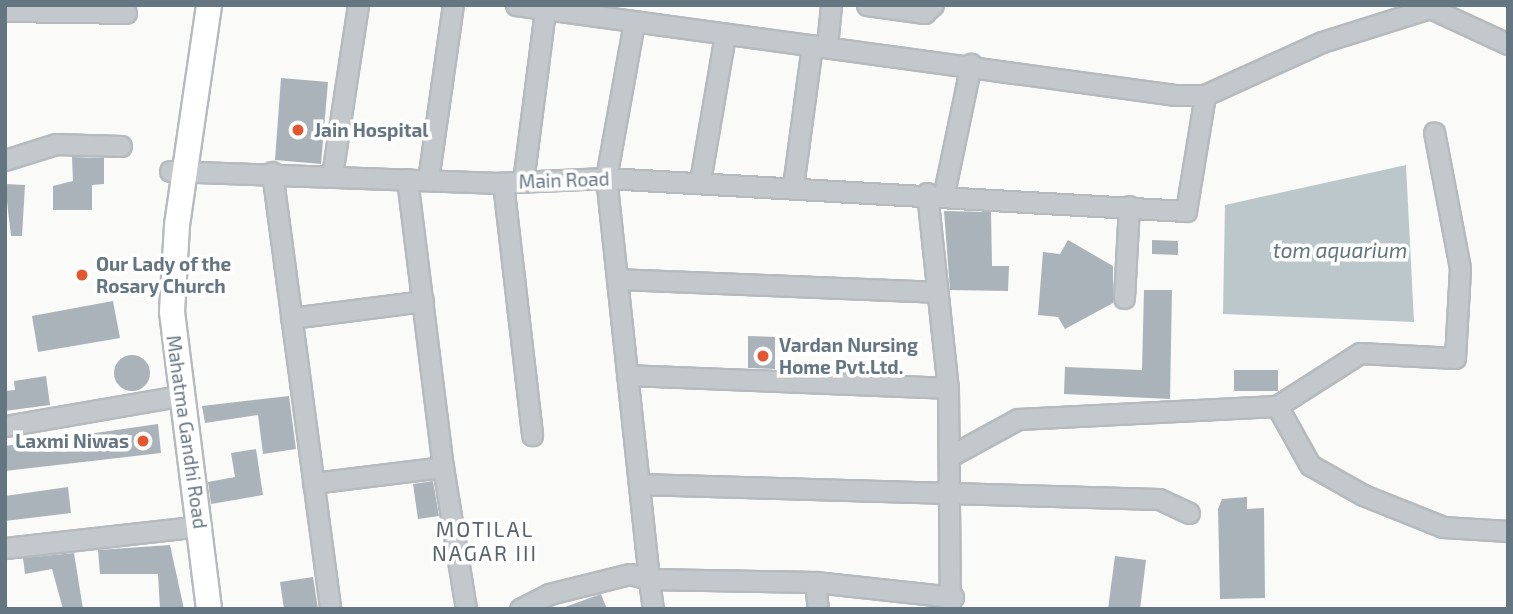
<!DOCTYPE html>
<html>
<head>
<meta charset="utf-8">
<style>
  body { margin:0 }
  #map { position:relative; width:1513px; height:614px; overflow:hidden; background:#fafaf8; font-family:"Exo 2",sans-serif }
  div>[style] { position:absolute }
  [style*='--x'] { left:calc(var(--x)*1px); top:calc(var(--y)*1px); width:calc(var(--w)*1px); rotate:calc(var(--a)*1deg) }
  .water>* { inset:0; background:#bbc7cb }
  .building>* { inset:0; background:#aab3b9 }
  .round { border-radius:50% }
  .roads { filter:drop-shadow(2px 0 #b5babe) drop-shadow(-2px 0 #b5babe) drop-shadow(0 2px #b5babe) drop-shadow(0 -2px #b5babe) }
  .minor>* { height:19px; margin:-9.5px; padding:0 9.5px; transform-origin:9.5px; border-radius:9.5px; background:#c3c8cc }
  .major>* { height:24px; margin:-12px; padding:0 12px; transform-origin:12px; border-radius:12px; background:#fff }
  .dots>* { width:19px; height:19px; translate:-50% -50%; box-sizing:border-box; border:4px solid #fff; border-radius:50% }
  span { translate:-50% -50%; white-space:nowrap; text-align:center; line-height:1.15; -webkit-text-stroke:7px #fff; paint-order:stroke }
  .poi-label { font-size:19px; color:#657683; font-weight:700 }
  .left { translate:0 -50%; text-align:left }
  .right { translate:-100% -50%; text-align:right }
  .street-label { font-size:19px; color:#657683 }
  .water-label { font-size:21px; color:#60757c; font-style:italic }
  .neighbourhood-label { font-size:21px; color:#57646e; letter-spacing:2px }
  .frame { position:absolute; inset:0; border:7px solid #657683; pointer-events:none }
</style>
</head>
<body>
<div id="map">
  <div class="water">
    <div style="clip-path:polygon(1406px 165px,1414px 322px,1223px 314px,1225px 205px)"></div>
  </div>
  <div class="building">
    <div style="clip-path:polygon(281px 78px,328px 82px,321px 164px,275px 160px)"></div>
    <div style="clip-path:polygon(72px 157px,104px 158px,104px 184px,92px 185px,92px 210px,53px 210px,53px 186px,73px 181px)"></div>
    <div style="clip-path:polygon(5px 184px,25px 185px,22px 236px,11px 236px)"></div>
    <div style="clip-path:polygon(944px 211px,991px 212px,992px 266px,1009px 266px,1008px 291px,950px 290px)"></div>
    <div style="clip-path:polygon(1068px 240px,1113px 266px,1113px 303px,1065px 329px,1058px 317px,1038px 315px,1043px 252px,1060px 254px)"></div>
    <div style="clip-path:polygon(1152px 240px,1178px 241px,1178px 255px,1152px 254px)"></div>
    <div style="clip-path:polygon(1144px 290px,1172px 290px,1170px 399px,1064px 394px,1065px 367px,1142px 370px)"></div>
    <div style="clip-path:polygon(113px 301px,120px 338px,38px 352px,32px 316px)"></div>
    <div style="clip-path:polygon(748px 336px,775px 337px,775px 369px,748px 368px)"></div>
    <div class="round" style="left:114px;top:355px;width:36px;height:36px"></div>
    <div style="clip-path:polygon(1234px 370px,1278px 370px,1278px 391px,1234px 391px)"></div>
    <div style="clip-path:polygon(46px 376px,50px 405px,5px 411px,5px 391px,15px 390px,14px 381px)"></div>
    <div style="clip-path:polygon(289px 396px,296px 449px,263px 454px,258px 415px,205px 423px,202px 406px)"></div>
    <div style="clip-path:polygon(158px 424px,161px 453px,5px 471px,5px 446px)"></div>
    <div style="clip-path:polygon(256px 449px,263px 495px,211px 504px,208px 482px,235px 477px,231px 453px)"></div>
    <div style="clip-path:polygon(433px 481px,439px 516px,418px 519px,413px 484px)"></div>
    <div style="clip-path:polygon(68px 487px,71px 513px,5px 521px,5px 496px)"></div>
    <div style="clip-path:polygon(1247px 497px,1247px 509px,1264px 508px,1265px 598px,1220px 599px,1218px 509px,1222px 499px)"></div>
    <div style="clip-path:polygon(170px 545px,184px 609px,160px 609px,158px 574px,100px 574px,98px 550px)"></div>
    <div style="clip-path:polygon(74px 553px,83px 609px,63px 609px,52px 569px,25px 574px,23px 558px)"></div>
    <div style="clip-path:polygon(1115px 556px,1146px 560px,1140px 609px,1108px 609px)"></div>
    <div style="clip-path:polygon(313px 577px,318px 609px,284px 609px,280px 582px)"></div>
    <div style="clip-path:polygon(601px 594px,607px 609px,565px 609px,565px 607px)"></div>
  </div>
  <div class="roads">
    <div class="minor">
      <div style="--x:516;--y:5;--w:666;--a:7.77"></div>
      <div style="--x:1176;--y:95;--w:29;--a:0"></div>
      <div style="--x:1205;--y:95;--w:128;--a:-24.4"></div>
      <div style="--x:1322;--y:42;--w:113;--a:-17.5"></div>
      <div style="--x:1430;--y:8;--w:86;--a:24.8"></div>
      <div style="--x:867;--y:5;--w:58;--a:8"></div>
      <div style="--x:924;--y:13;--w:12;--a:-42"></div>
      <div style="--x:5;--y:11;--w:121;--a:0.9"></div>
      <div style="--x:827;--y:46;--w:41;--a:-84.4"></div>
      <div style="--x:5;--y:160;--w:53;--a:-17.4"></div>
      <div style="--x:56;--y:144;--w:65;--a:1.8"></div>
      <div style="--x:170;--y:171;--w:323;--a:2.1"></div>
      <div style="--x:493;--y:183;--w:113;--a:-2.5"></div>
      <div style="--x:606;--y:178;--w:581;--a:3.26"></div>
      <div style="--x:1186;--y:211;--w:118;--a:-80.7"></div>
      <div style="--x:272;--y:172;--w:441;--a:82.4"></div>
      <div style="--x:332;--y:175;--w:172;--a:-81.3"></div>
      <div style="--x:407;--y:179;--w:290;--a:82.9"></div>
      <div style="--x:428;--y:180;--w:177;--a:-81.9"></div>
      <div style="--x:700;--y:181;--w:149;--a:-80.3"></div>
      <div style="--x:523;--y:182;--w:173;--a:-82.7"></div>
      <div style="--x:503;--y:183;--w:254;--a:83.4"></div>
      <div style="--x:793;--y:186;--w:142;--a:-82.3"></div>
      <div style="--x:927;--y:193;--w:196;--a:83.9"></div>
      <div style="--x:948;--y:388;--w:221;--a:89.5"></div>
      <div style="--x:944;--y:193;--w:132;--a:-78.2"></div>
      <div style="--x:617;--y:279;--w:321;--a:2.3"></div>
      <div style="--x:1124;--y:298;--w:92;--a:-86.9"></div>
      <div style="--x:291;--y:318;--w:133;--a:-7.3"></div>
      <div style="--x:627;--y:375;--w:321;--a:2.3"></div>
      <div style="--x:1277;--y:406;--w:68;--a:60.8"></div>
      <div style="--x:1310;--y:465;--w:61;--a:29.5"></div>
      <div style="--x:1363;--y:495;--w:86;--a:21.8"></div>
      <div style="--x:1443;--y:527;--w:65;--a:3.5"></div>
      <div style="--x:5;--y:426;--w:177;--a:-9.8"></div>
      <div style="--x:950;--y:456;--w:77;--a:-28.6"></div>
      <div style="--x:1018;--y:419;--w:259;--a:-2.9"></div>
      <div style="--x:1277;--y:406;--w:98;--a:-32.6"></div>
      <div style="--x:1360;--y:353;--w:95;--a:3"></div>
      <div style="--x:1455;--y:358;--w:90;--a:-86.8"></div>
      <div style="--x:1460;--y:268;--w:138;--a:-100.8"></div>
      <div style="--x:313;--y:483;--w:131;--a:-7"></div>
      <div style="--x:443;--y:467;--w:144;--a:80.8"></div>
      <div style="--x:639;--y:484;--w:520;--a:1.65"></div>
      <div style="--x:1159;--y:499;--w:33;--a:25"></div>
      <div style="--x:5;--y:548;--w:196;--a:-6.4"></div>
      <div style="--x:815;--y:582;--w:27;--a:84"></div>
      <div style="--x:520;--y:609;--w:33;--a:-27"></div>
      <div style="--x:549;--y:594;--w:83;--a:-13.9"></div>
      <div style="--x:630;--y:574;--w:20;--a:15"></div>
      <div style="--x:649;--y:579;--w:403;--a:-96.1"></div>
      <div style="--x:606;--y:178;--w:158;--a:-79.8"></div>
      <div style="--x:653;--y:609;--w:30;--a:-98"></div>
      <div style="--x:649;--y:579;--w:166;--a:1"></div>
      <div style="--x:815;--y:582;--w:139;--a:6.2"></div>
    </div>
    <div class="major">
      <div style="--x:209;--y:609;--w:299;--a:-97.1"></div>
      <div style="--x:172;--y:312;--w:87;--a:-86.7"></div>
      <div style="--x:177;--y:225;--w:222;--a:-81.7"></div>
    </div>
  </div>
  <div class="dots">
    <div style="left:298px;top:130px;background:#e4572e"></div>
    <div style="left:82px;top:275px;background:#e4572e"></div>
    <div style="left:763px;top:356px;background:#e4572e"></div>
    <div style="left:143px;top:441px;background:#e4572e"></div>
  </div>
  <div class="poi-label">
    <span class="left" style="left:314px;top:130px">Jain Hospital</span>
    <span class="left" style="left:96px;top:275px">Our Lady of the<br>Rosary Church</span>
    <span class="left" style="left:779px;top:356px">Vardan Nursing<br>Home Pvt.Ltd.</span>
    <span class="right" style="left:129px;top:441px">Laxmi Niwas</span>
  </div>
  <div class="street-label">
    <span style="left:564px;top:180px;rotate:-2deg">Main Road</span>
    <span style="left:187px;top:432px;rotate:82deg">Mahatma Gandhi Road</span>
  </div>
  <div class="water-label">
    <span style="left:1340px;top:250px">tom aquarium</span>
  </div>
  <div class="neighbourhood-label">
    <span style="left:485px;top:541px">MOTILAL<br>NAGAR III</span>
  </div>
  <div class="frame"></div>
</div>
</body>
</html>
